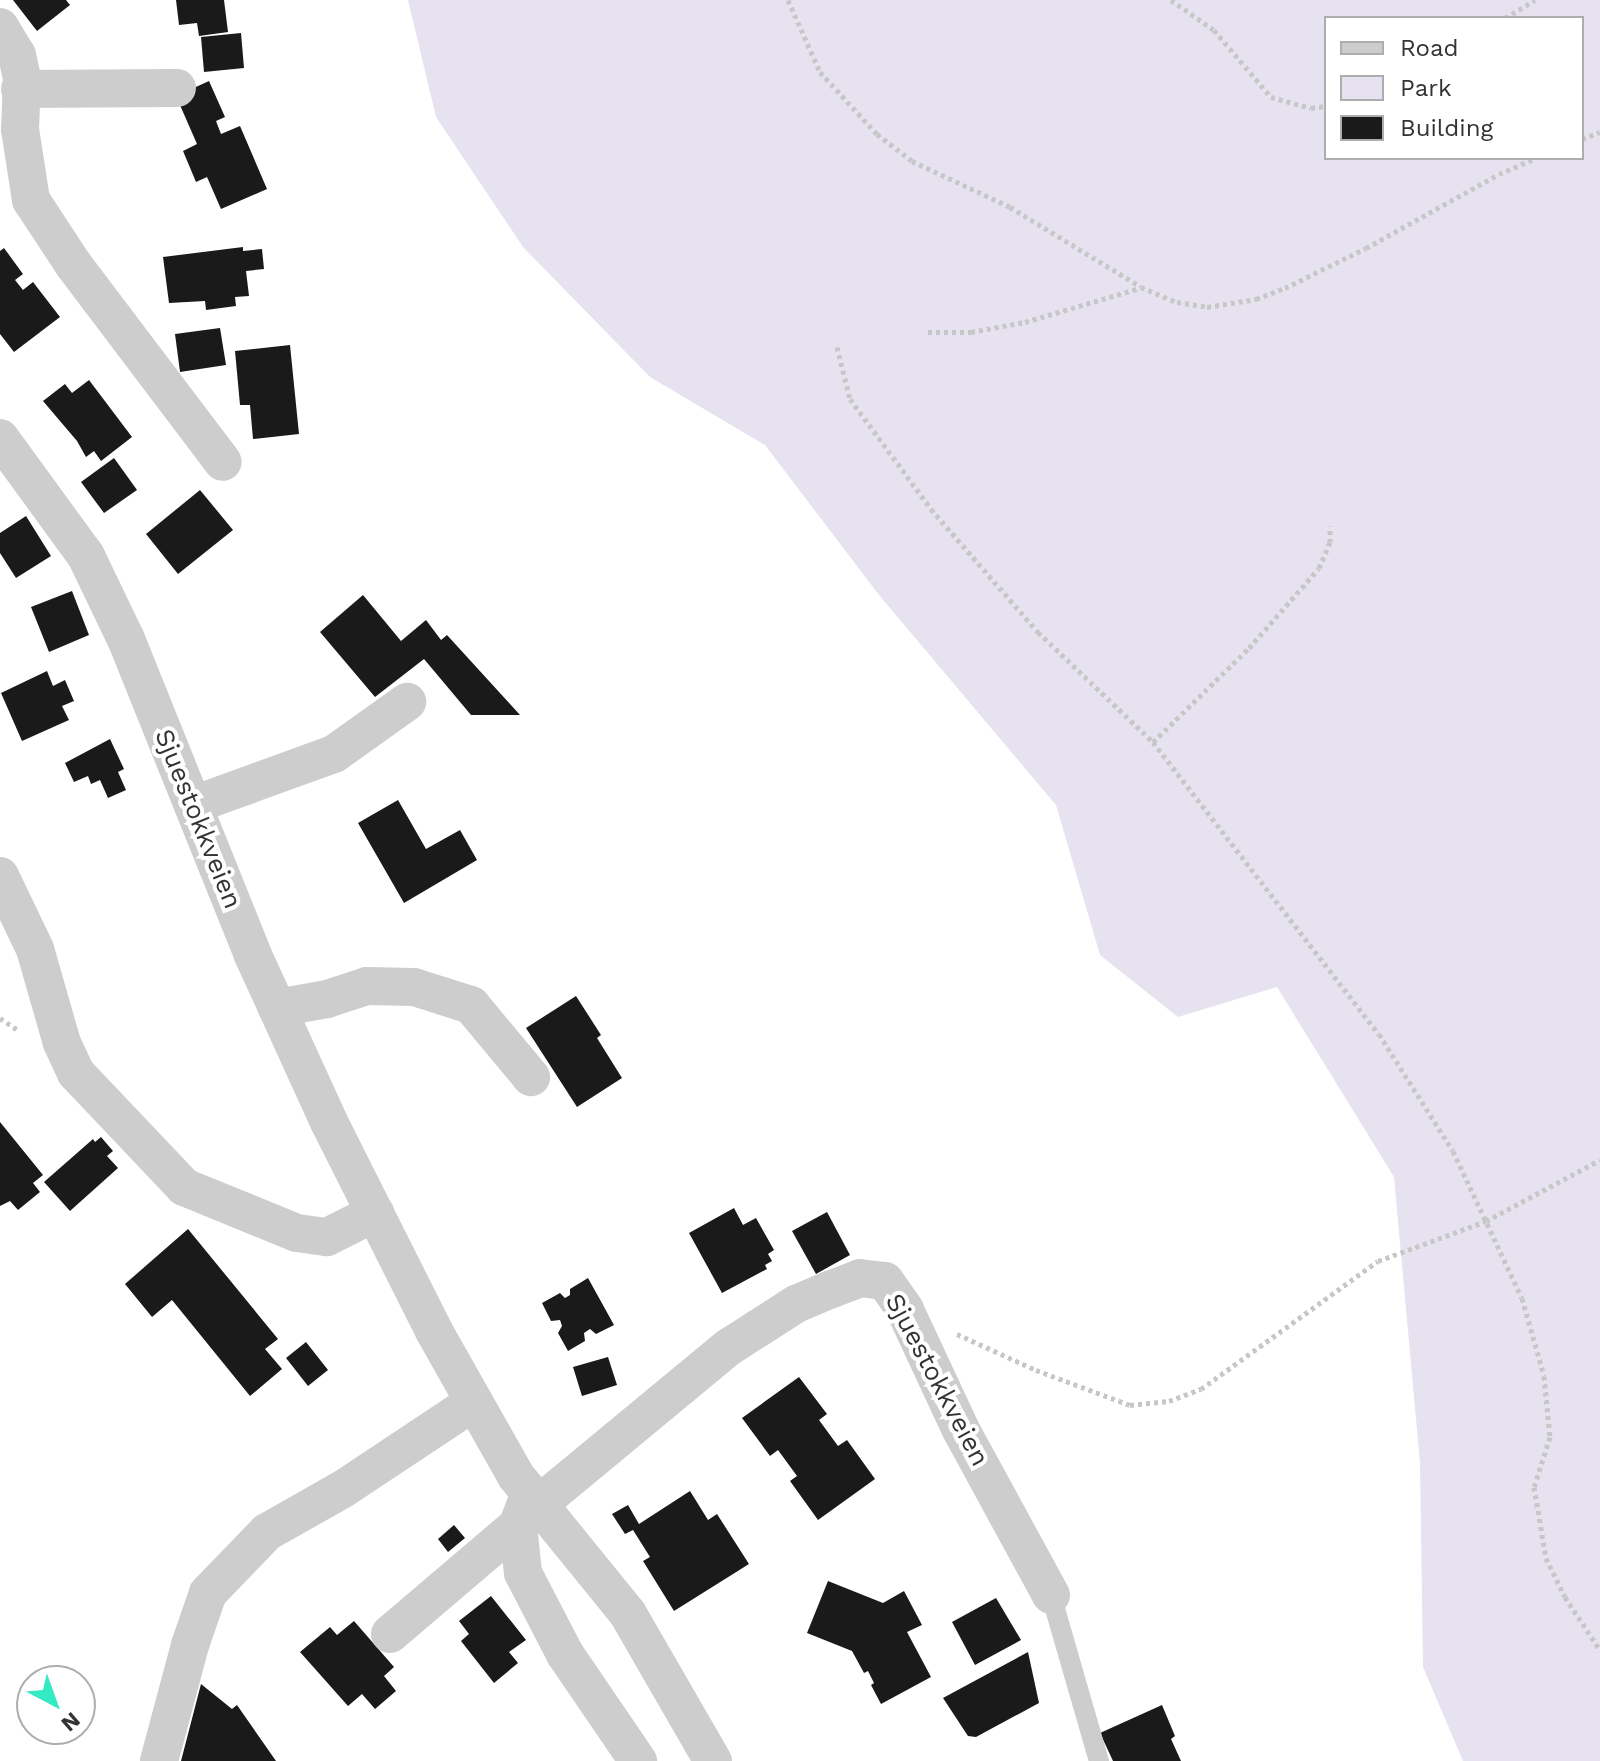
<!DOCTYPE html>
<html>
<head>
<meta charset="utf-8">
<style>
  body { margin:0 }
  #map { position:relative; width:1600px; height:1761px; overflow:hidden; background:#fff; font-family:"Work Sans",sans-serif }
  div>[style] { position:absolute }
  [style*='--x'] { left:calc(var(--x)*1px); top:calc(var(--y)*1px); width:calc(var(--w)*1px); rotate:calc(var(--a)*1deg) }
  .green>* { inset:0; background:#e6e2ef }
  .building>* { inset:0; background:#1a1a1a }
  .path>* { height:5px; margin-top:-2.5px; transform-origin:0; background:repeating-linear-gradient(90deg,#c7c7c7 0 4px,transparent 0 8px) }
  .service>* { height:20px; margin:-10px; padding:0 10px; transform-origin:10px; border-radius:10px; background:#cdcdcd }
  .minor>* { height:38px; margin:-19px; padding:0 19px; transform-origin:19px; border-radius:19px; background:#cdcdcd }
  span { translate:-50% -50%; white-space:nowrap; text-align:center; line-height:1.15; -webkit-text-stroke:8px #fff; paint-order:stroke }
  .street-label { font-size:26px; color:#333 }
  .legend { position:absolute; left:1324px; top:16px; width:260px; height:144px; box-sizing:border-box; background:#fff; border:2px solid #adadad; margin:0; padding:10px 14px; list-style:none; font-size:24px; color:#333 }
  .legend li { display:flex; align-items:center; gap:16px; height:40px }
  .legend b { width:40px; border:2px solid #adadad }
  .north { position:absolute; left:16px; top:1665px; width:80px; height:80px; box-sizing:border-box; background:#fff; border:2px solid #adadad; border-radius:50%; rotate:139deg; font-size:22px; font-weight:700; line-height:32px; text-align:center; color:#333 }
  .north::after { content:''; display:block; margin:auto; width:28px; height:36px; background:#34eac2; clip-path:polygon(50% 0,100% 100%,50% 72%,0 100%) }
</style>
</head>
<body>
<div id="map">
  <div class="green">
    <div style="clip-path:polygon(evenodd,408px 0,1600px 0,1600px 1761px,1463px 1761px,1423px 1667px,1420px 1463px,1394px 1177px,1277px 987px,1178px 1017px,1100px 955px,1056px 805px,879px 595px,765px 445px,650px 377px,523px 247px,436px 117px,408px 0,1326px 18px,1582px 18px,1582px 158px,1326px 158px,1326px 18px)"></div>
  </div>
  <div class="building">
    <div style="clip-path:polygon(13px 0,66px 0,70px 5px,37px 31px)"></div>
    <div style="clip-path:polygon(176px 0,224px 0,228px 32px,199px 36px,197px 23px,179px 25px)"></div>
    <div style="clip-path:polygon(241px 33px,244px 68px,204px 72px,201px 37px)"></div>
    <div style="clip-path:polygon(209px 81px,225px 117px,216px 121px,221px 134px,240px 126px,267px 189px,221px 209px,207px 177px,196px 182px,183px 151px,197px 144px,176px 96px)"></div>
    <div style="clip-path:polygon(243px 247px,243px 251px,262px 249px,264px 269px,246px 271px,249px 296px,235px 297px,236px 306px,206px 310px,205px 301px,169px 303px,163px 257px)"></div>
    <div style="clip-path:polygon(4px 248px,23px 274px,15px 280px,23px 290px,33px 282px,60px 317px,14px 352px,0 334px,0 251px)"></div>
    <div style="clip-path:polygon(220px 328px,226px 365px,180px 372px,175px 334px)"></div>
    <div style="clip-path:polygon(290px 345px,299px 434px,253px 439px,250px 405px,240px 405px,235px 351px)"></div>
    <div style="clip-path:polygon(89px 380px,132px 437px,101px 461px,94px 451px,86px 457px,77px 441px,43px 401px,65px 384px,72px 393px)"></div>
    <div style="clip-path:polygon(114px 458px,137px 490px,104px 513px,81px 482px)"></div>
    <div style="clip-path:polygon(200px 490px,233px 530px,178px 574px,146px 534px)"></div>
    <div style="clip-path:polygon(26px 516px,51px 556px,16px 578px,0 553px,0 533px)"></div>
    <div style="clip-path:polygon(72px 591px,89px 635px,49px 652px,31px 607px)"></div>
    <div style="clip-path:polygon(363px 595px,401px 641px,426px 620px,441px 640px,447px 635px,520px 715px,471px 715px,424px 659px,375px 697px,320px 632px)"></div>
    <div style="clip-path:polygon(47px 671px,53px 686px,65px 680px,74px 701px,62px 706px,69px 720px,22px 741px,1px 693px)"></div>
    <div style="clip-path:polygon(110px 739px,124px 769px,118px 772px,126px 790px,108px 798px,100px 780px,91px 784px,88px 776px,74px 782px,65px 763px)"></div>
    <div style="clip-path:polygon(398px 800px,426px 849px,460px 830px,477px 860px,404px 903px,358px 823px)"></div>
    <div style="clip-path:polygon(576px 996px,601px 1035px,597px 1038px,622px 1078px,577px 1107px,526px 1028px)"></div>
    <div style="clip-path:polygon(0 1122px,43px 1175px,33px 1183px,40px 1192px,18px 1210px,10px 1201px,0 1206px)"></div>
    <div style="clip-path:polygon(101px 1137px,113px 1151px,107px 1156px,118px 1168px,70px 1211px,44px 1182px,93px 1139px,95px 1142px)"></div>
    <div style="clip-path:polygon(734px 1208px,743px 1225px,756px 1218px,774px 1250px,768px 1254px,772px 1261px,765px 1265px,767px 1269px,722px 1293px,689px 1233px)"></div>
    <div style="clip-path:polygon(827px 1212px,850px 1255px,816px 1274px,792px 1231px)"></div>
    <div style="clip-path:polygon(188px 1229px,278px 1339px,265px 1349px,282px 1369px,250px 1396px,172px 1300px,152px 1317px,125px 1284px)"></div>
    <div style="clip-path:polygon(588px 1278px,614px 1325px,596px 1334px,590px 1329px,584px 1333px,585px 1341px,568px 1351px,558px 1333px,562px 1326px,560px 1320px,551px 1321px,542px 1303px,560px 1293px,565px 1298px,570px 1295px,570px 1289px)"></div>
    <div style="clip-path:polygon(306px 1342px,328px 1370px,308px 1386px,286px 1358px)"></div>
    <div style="clip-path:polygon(608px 1357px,617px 1385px,582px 1396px,573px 1367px)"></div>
    <div style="clip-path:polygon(799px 1377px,827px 1414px,819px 1420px,838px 1446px,847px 1440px,875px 1479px,818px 1520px,790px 1481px,797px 1476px,778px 1450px,770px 1456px,742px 1418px)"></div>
    <div style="clip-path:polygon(690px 1491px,708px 1520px,717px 1514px,749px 1564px,674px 1611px,643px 1561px,650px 1557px,633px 1530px,625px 1534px,612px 1514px,628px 1505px,639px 1524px)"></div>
    <div style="clip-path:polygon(454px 1525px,465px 1538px,448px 1552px,438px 1539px)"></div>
    <div style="clip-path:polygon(828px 1581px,883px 1603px,904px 1591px,922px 1625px,907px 1632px,931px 1677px,881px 1704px,871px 1685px,874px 1683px,868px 1671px,864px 1673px,852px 1651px,807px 1633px)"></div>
    <div style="clip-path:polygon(491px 1596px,526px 1640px,509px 1652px,518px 1663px,494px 1683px,461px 1641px,469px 1634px,459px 1621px)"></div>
    <div style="clip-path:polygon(996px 1598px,1021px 1640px,975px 1665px,952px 1622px)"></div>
    <div style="clip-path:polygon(354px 1621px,394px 1667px,384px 1676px,396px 1691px,375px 1709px,362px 1694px,348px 1706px,300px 1652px,330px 1627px,337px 1635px)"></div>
    <div style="clip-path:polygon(1028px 1652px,1039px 1703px,976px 1737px,968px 1736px,943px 1698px)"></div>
    <div style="clip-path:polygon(201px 1684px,232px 1709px,237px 1705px,276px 1761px,181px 1761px)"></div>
    <div style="clip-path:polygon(1162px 1705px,1175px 1736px,1171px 1739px,1181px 1761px,1113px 1761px,1100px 1733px)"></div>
  </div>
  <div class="path">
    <div style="--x:788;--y:0;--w:79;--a:66"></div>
    <div style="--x:820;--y:72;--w:84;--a:47.4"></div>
    <div style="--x:877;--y:134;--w:44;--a:37.6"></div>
    <div style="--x:912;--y:161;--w:108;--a:25.1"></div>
    <div style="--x:1010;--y:207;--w:153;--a:31.4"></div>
    <div style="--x:1141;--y:287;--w:39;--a:23"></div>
    <div style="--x:1177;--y:302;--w:30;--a:9"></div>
    <div style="--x:1207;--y:307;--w:50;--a:-9.3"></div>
    <div style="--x:1256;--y:299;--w:31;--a:-21"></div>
    <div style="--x:1285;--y:288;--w:90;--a:-26.3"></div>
    <div style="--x:1366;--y:248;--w:152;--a:-29.1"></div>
    <div style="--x:1499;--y:174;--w:40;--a:-23.4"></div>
    <div style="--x:1171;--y:0;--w:52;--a:34.9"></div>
    <div style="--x:1214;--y:30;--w:88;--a:49.6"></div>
    <div style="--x:1271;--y:97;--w:41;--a:15.4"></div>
    <div style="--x:1311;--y:108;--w:15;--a:-8"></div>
    <div style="--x:1505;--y:18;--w:35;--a:-31"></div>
    <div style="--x:1582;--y:139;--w:19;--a:-21"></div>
    <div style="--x:928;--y:332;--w:43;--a:0"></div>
    <div style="--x:971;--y:332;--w:55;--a:-10.5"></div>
    <div style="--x:1025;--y:322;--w:120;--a:-16.5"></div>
    <div style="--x:837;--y:347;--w:54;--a:76"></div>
    <div style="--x:850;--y:399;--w:137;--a:53.6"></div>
    <div style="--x:931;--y:509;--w:163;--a:49"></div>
    <div style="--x:1038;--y:632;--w:159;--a:43.7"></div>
    <div style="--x:1153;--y:742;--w:134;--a:-44.4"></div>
    <div style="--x:1249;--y:648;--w:106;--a:-48.8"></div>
    <div style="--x:1319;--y:568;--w:28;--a:-67"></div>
    <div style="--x:1330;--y:542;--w:16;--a:-90"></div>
    <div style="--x:1153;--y:742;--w:369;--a:52.3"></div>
    <div style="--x:1379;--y:1034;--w:138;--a:57.7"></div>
    <div style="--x:1453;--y:1151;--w:162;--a:64.9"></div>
    <div style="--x:1522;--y:1298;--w:81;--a:74.2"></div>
    <div style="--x:1544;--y:1376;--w:61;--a:84.4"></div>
    <div style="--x:1550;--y:1437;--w:52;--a:107.7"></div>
    <div style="--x:1534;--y:1487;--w:72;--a:80.4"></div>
    <div style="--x:1546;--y:1558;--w:43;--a:64"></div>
    <div style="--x:1565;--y:1597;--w:64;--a:56.6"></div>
    <div style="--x:0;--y:1018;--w:23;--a:34"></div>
    <div style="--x:957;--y:1334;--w:87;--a:24.5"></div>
    <div style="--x:1036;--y:1370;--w:100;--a:20.4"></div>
    <div style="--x:1130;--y:1405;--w:39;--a:-6"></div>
    <div style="--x:1169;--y:1401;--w:34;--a:-21"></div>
    <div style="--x:1201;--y:1389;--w:218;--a:-35.9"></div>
    <div style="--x:1378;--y:1261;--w:115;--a:-20.3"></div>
    <div style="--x:1486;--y:1221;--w:129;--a:-28.2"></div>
  </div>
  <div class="service">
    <div style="--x:1051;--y:1595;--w:173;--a:73.9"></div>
  </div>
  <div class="minor">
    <div style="--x:0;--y:27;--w:33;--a:59"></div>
    <div style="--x:17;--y:55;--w:24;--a:78"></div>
    <div style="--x:22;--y:78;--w:51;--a:92.2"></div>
    <div style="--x:20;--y:129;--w:72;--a:81.2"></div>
    <div style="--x:31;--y:200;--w:77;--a:56.7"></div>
    <div style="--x:73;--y:264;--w:248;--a:52.9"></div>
    <div style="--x:20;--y:89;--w:157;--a:-0.4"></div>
    <div style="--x:0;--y:438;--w:146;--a:53.9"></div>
    <div style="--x:86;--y:556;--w:92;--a:64.3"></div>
    <div style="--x:126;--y:639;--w:338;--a:68.1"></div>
    <div style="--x:252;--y:953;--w:186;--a:65.5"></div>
    <div style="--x:329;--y:1122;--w:234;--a:63.3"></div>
    <div style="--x:434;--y:1331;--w:167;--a:60.5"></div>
    <div style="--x:516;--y:1476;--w:178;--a:50.9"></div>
    <div style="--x:628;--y:1614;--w:170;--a:60"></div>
    <div style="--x:193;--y:805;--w:150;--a:-19.9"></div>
    <div style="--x:334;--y:754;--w:90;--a:-35.5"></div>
    <div style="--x:0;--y:876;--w:81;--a:64.4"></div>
    <div style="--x:35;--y:949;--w:98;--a:74"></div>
    <div style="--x:62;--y:1043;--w:33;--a:65"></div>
    <div style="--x:76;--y:1073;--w:157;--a:46.5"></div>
    <div style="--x:184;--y:1187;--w:122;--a:22.2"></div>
    <div style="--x:297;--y:1233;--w:30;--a:8"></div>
    <div style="--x:327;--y:1237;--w:54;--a:-26.6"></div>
    <div style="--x:277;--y:1008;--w:51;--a:-10.2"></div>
    <div style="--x:327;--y:999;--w:42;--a:-18"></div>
    <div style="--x:367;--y:986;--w:47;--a:1.2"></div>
    <div style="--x:414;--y:987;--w:60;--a:17.5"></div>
    <div style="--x:471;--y:1005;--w:94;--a:50.2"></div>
    <div style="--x:530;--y:1493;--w:34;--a:111"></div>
    <div style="--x:518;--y:1525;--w:48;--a:84.1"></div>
    <div style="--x:523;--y:1573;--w:91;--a:62.6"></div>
    <div style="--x:565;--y:1654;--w:130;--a:55.7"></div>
    <div style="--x:539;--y:1504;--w:246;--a:-39.6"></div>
    <div style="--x:729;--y:1347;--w:80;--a:-32.7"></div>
    <div style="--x:796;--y:1304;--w:39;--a:-23"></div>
    <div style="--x:832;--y:1289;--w:30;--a:-21"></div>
    <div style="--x:860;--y:1278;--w:25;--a:7"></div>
    <div style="--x:885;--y:1281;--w:35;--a:55"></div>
    <div style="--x:905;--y:1310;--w:132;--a:65"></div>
    <div style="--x:961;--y:1430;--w:188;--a:61.4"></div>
    <div style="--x:390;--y:1634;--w:168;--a:-40.4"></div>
    <div style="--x:159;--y:1761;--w:120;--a:-75"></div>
    <div style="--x:190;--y:1645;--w:55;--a:-70.9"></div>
    <div style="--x:208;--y:1593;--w:85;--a:-46"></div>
    <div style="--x:267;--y:1532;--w:87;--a:-29.5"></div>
    <div style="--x:343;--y:1489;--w:157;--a:-33.6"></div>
  </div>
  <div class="street-label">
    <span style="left:198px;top:819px;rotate:68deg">Sjuestokkveien</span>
    <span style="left:937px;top:1380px;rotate:62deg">Sjuestokkveien</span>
  </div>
  <ul class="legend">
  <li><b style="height:10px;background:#cdcdcd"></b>Road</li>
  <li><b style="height:22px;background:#e6e2ef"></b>Park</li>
  <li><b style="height:22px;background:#1a1a1a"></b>Building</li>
  </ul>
  <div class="north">N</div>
</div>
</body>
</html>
